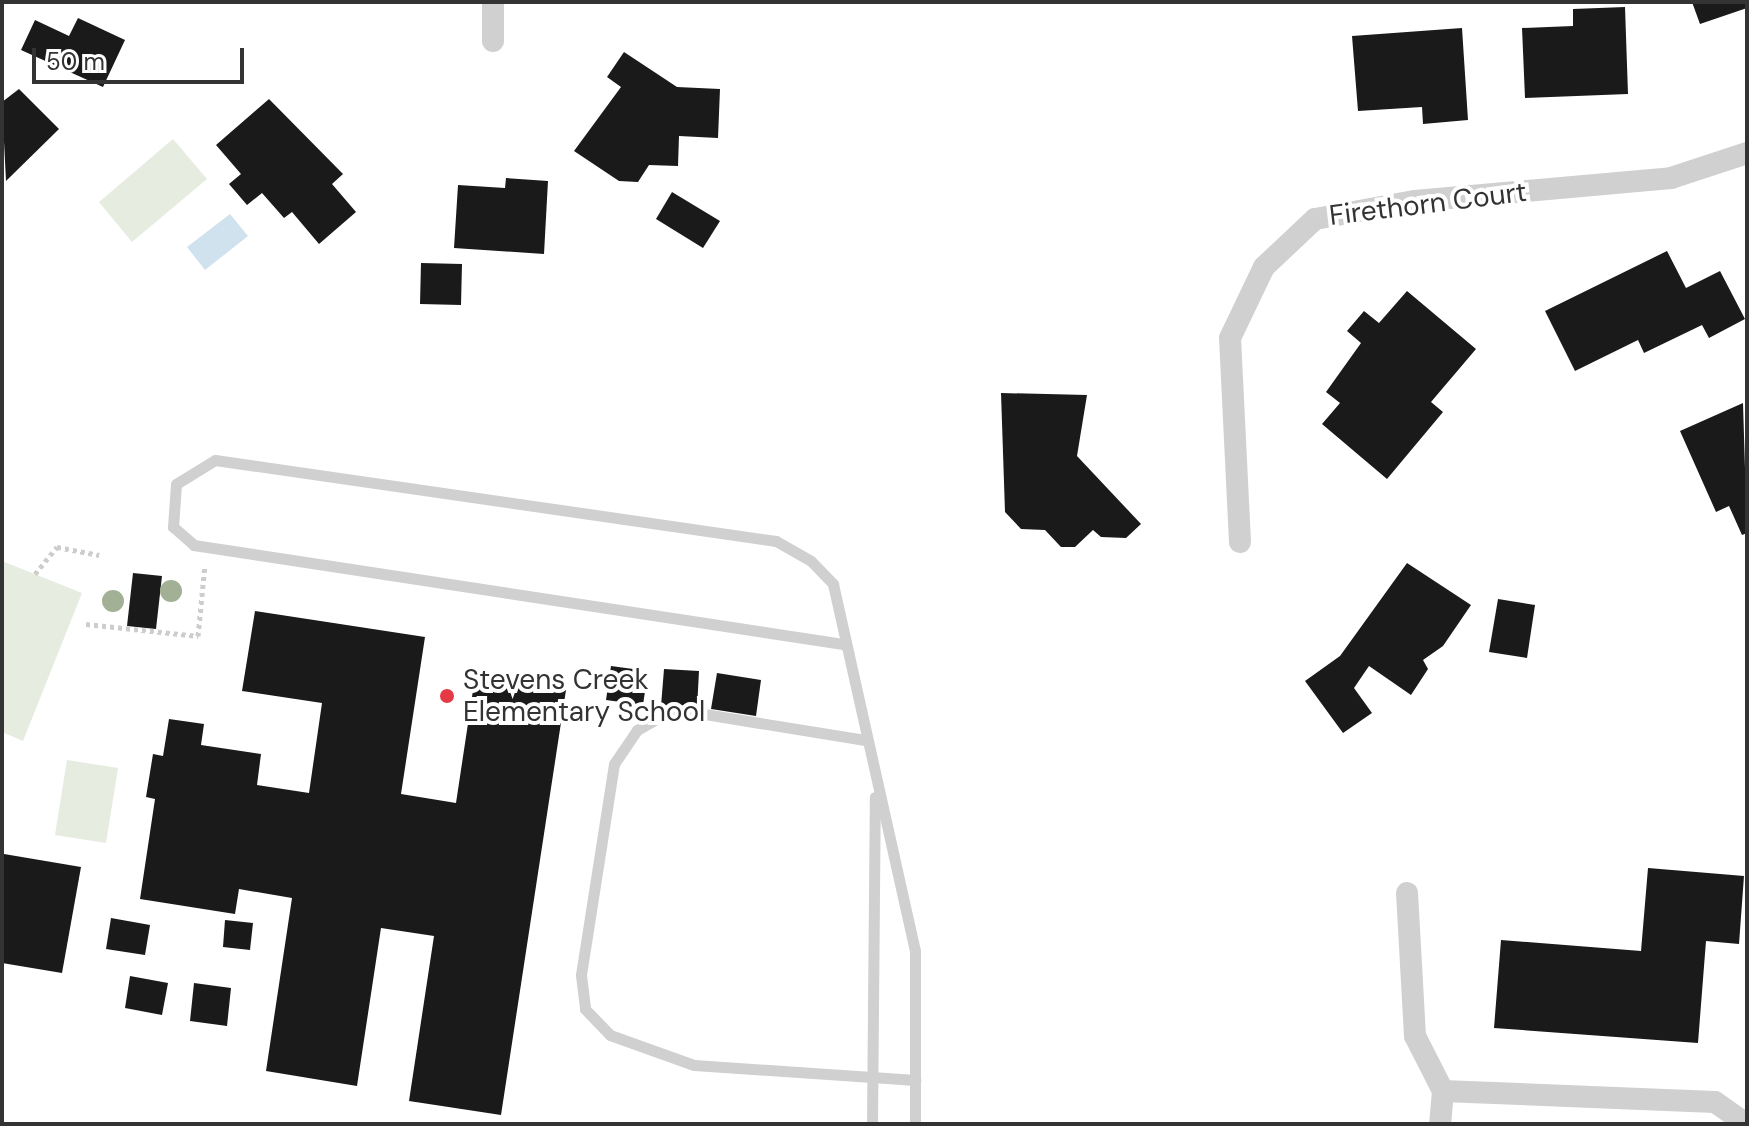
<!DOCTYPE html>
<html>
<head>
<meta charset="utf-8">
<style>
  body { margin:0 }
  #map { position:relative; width:1749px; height:1126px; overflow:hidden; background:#fff; font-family:"DM Sans",sans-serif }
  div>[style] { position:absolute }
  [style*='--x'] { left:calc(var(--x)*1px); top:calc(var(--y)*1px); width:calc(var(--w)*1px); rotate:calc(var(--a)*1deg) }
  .green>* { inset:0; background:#e6ecdf }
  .water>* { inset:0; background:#cfe2ee }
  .building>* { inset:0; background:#1a1a1a }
  .path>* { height:5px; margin-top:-2.5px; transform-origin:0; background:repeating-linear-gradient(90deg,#cdcdcd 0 4px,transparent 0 8px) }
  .service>* { height:11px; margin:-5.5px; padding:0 5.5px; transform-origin:5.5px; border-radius:5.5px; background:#d0d0d0 }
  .minor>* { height:22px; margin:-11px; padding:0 11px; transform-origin:11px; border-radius:11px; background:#d0d0d0 }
  .trees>* { width:22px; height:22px; margin:-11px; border-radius:50%; background:#a2b095 }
  .dots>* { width:22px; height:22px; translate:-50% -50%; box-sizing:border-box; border:4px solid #fff; border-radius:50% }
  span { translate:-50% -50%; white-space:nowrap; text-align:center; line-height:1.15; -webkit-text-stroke:8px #fff; paint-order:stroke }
  .street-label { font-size:28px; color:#333 }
  .poi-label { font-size:28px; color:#333 }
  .left { translate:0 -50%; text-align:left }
  .frame { position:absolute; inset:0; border:4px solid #333; pointer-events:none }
  .scale { position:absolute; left:32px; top:48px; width:212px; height:36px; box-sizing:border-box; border:4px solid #333; border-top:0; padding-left:10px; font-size:24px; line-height:28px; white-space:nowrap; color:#333; -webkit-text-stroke:6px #fff; paint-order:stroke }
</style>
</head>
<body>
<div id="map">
  <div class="green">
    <div style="clip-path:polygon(173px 139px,207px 179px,132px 242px,99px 202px)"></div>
    <div style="clip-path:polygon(2px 561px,82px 593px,23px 741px,2px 732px)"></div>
    <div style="clip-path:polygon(67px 760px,118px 768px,106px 843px,55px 835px)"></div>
  </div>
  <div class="water">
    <div style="clip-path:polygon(230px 214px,248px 236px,205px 270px,187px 247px)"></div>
  </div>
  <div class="building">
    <div style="clip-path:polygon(1692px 2px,1747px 2px,1747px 8px,1700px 24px)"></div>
    <div style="clip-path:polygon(1625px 7px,1628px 94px,1525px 98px,1522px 28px,1573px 26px,1573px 9px)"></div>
    <div style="clip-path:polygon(78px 18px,125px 40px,103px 87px,21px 50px,35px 20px,69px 36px)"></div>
    <div style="clip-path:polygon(1462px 28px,1468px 120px,1423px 124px,1422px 107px,1358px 111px,1352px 36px)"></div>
    <div style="clip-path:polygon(624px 52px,677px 87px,720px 89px,718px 138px,679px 136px,678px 166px,649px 165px,638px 182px,619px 181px,574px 151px,621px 87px,607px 77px)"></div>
    <div style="clip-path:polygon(19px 89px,59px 129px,6px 181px,2px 102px)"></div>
    <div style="clip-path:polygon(269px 99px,343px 174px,332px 184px,356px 212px,319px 244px,292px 212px,284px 218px,262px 193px,247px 205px,229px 184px,241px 174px,216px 145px)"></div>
    <div style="clip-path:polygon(506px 178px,548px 181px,544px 254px,454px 248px,458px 185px,505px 188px)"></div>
    <div style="clip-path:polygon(672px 192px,720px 221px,703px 248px,656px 219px)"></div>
    <div style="clip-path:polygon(1667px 251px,1686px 288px,1720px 271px,1745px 319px,1709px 338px,1702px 325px,1644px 353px,1638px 340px,1575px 371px,1545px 311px)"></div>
    <div style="clip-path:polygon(421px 263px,462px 264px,461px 305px,420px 304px)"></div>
    <div style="clip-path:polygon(1407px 291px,1476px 349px,1431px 402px,1443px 412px,1387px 479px,1322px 424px,1340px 403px,1326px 392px,1361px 343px,1347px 331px,1364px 311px,1379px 323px)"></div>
    <div style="clip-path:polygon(1001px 393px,1087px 395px,1077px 456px,1141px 524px,1126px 538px,1101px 537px,1093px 530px,1075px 547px,1061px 547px,1045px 530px,1021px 529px,1005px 512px)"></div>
    <div style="clip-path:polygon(1743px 403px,1747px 533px,1742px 535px,1729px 506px,1716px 512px,1680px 431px)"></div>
    <div style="clip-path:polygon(1407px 563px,1471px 605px,1443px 646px,1423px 660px,1428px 669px,1411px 695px,1369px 666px,1354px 688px,1372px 713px,1343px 733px,1305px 681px,1340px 656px)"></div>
    <div style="clip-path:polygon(133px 573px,162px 576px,156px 629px,127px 626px)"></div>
    <div style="clip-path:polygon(1498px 599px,1535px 605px,1527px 658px,1489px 652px)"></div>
    <div style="clip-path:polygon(255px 611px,425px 637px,401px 794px,456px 803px,475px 677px,566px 690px,501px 1115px,409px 1101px,434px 936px,381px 928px,357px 1086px,266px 1071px,292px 898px,239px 889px,235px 914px,140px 899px,155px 799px,146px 797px,153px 754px,163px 756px,169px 719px,204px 724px,201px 745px,261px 754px,257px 785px,309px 793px,322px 703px,242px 691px)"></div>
    <div style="clip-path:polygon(611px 666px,648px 671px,643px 705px,606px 700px)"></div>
    <div style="clip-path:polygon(664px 669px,699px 671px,697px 709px,661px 706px)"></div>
    <div style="clip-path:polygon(717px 673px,761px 680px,756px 716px,711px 709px)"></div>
    <div style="clip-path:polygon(4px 854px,81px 867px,62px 973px,2px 963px)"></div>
    <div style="clip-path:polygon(1648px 868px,1744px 876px,1739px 944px,1706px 941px,1698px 1043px,1494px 1028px,1501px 940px,1641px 951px)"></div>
    <div style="clip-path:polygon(111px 918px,150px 925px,145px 955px,106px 949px)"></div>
    <div style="clip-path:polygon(225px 920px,253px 923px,250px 950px,223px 947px)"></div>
    <div style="clip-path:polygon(130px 976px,168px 983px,162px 1015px,125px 1008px)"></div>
    <div style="clip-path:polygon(194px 983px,231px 988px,227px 1026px,190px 1021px)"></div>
  </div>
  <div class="path">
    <div style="--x:35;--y:574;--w:35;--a:-51"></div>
    <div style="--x:57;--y:547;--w:43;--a:10.8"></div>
    <div style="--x:86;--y:624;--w:113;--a:6.1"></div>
    <div style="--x:198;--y:636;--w:71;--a:-84.4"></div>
  </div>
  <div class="service">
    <div style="--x:843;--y:644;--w:657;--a:-171.33"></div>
    <div style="--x:194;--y:545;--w:28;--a:-139"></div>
    <div style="--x:173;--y:527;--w:43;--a:-86"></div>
    <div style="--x:176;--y:484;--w:46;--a:-31.6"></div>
    <div style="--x:215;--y:460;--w:567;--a:8.22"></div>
    <div style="--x:776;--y:541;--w:40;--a:29.7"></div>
    <div style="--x:811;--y:561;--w:32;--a:46"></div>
    <div style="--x:833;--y:584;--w:376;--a:77.4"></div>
    <div style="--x:915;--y:951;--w:173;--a:90"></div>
    <div style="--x:865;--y:740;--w:193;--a:-170.8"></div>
    <div style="--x:674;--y:709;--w:43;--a:150.4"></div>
    <div style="--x:637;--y:730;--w:41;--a:124.1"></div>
    <div style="--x:614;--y:764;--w:214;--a:98.9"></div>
    <div style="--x:581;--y:975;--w:34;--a:83"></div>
    <div style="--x:585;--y:1009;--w:36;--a:46"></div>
    <div style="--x:610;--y:1035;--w:89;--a:19.7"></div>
    <div style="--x:694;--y:1065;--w:222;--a:3.9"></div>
    <div style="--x:872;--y:1124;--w:327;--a:-89.5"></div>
  </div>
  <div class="minor">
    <div style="--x:493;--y:2;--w:39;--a:90"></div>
    <div style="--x:1240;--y:542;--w:204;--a:-92.8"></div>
    <div style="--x:1230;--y:338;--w:79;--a:-64.4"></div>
    <div style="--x:1264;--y:267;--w:70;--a:-43.3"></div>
    <div style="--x:1315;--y:219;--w:102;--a:-10.2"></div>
    <div style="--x:1415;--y:201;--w:257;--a:-5.1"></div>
    <div style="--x:1671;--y:178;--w:80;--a:-18.2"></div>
    <div style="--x:1407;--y:893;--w:143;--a:86.8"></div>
    <div style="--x:1415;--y:1036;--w:62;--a:63"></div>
    <div style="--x:1443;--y:1091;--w:33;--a:95"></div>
    <div style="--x:1443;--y:1091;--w:272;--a:2.3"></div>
    <div style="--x:1715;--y:1102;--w:39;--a:35"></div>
  </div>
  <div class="trees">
    <div style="left:171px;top:591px"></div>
    <div style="left:113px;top:601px"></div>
  </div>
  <div class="dots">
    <div style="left:447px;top:696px;background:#e63946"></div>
  </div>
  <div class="street-label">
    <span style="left:1428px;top:204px;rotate:-7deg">Firethorn Court</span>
  </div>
  <div class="poi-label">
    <span class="left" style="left:463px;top:696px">Stevens Creek<br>Elementary School</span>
  </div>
  <div class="frame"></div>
  <div class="scale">50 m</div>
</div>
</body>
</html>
